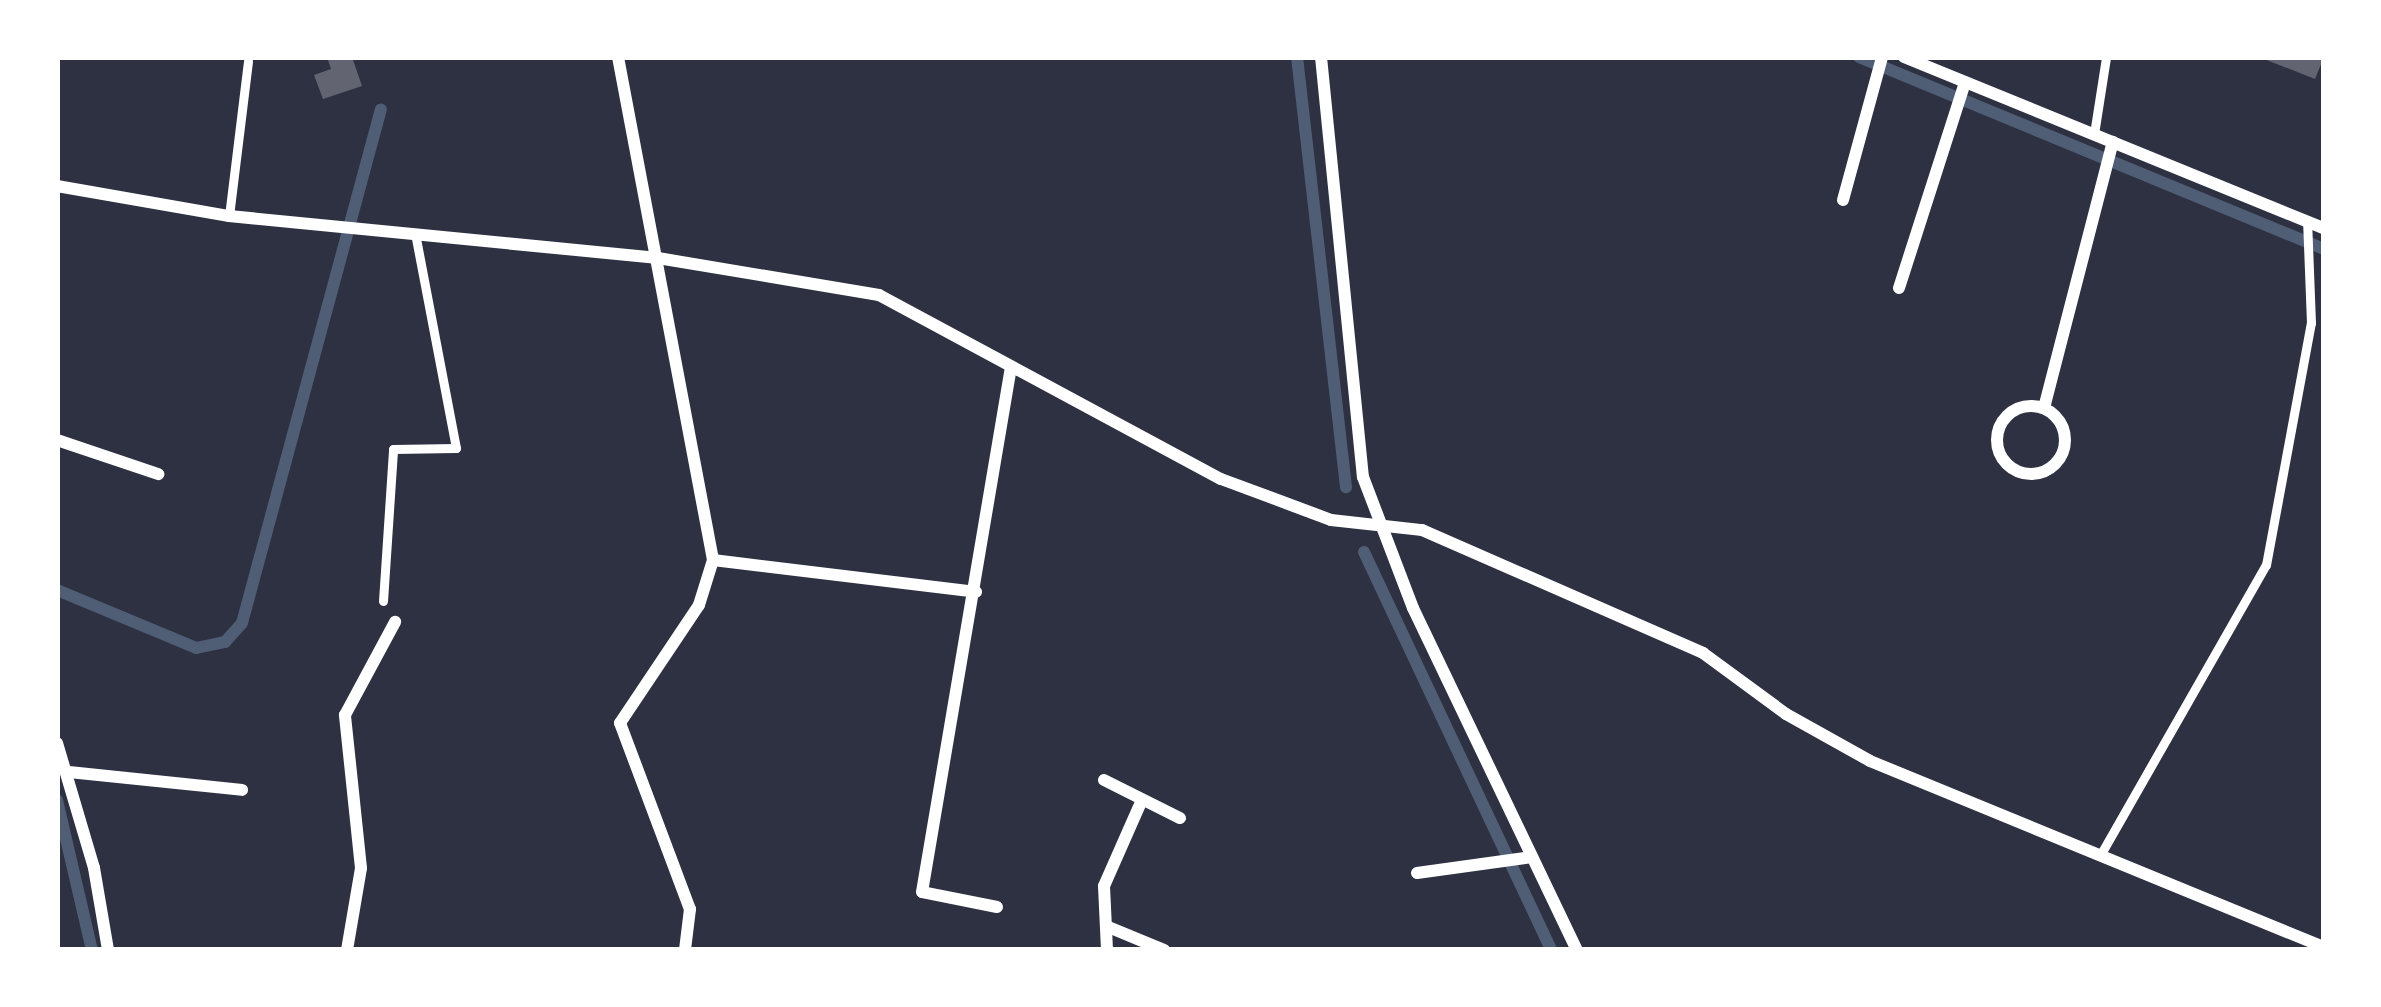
<!DOCTYPE html>
<html>
<head>
<meta charset="utf-8">
<style>
  body { margin:0 }
  #map { position:relative; width:2381px; height:1007px; overflow:hidden; background:#2d3142; font-family:"IBM Plex Sans",sans-serif }
  div>[style] { position:absolute }
  [style*='--x'] { left:calc(var(--x)*1px); top:calc(var(--y)*1px); width:calc(var(--w)*1px); rotate:calc(var(--a)*1deg) }
  .stream>* { height:12px; margin:-6px; padding:0 6px; transform-origin:6px; border-radius:6px; background:#4f5d75 }
  .building>* { inset:0; background:#626471 }
  .service>* { height:9px; margin:-4.5px; padding:0 4.5px; transform-origin:4.5px; border-radius:4.5px; background:#fff }
  .minor>* { height:12px; margin:-6px; padding:0 6px; transform-origin:6px; border-radius:6px; background:#fff }
  .minor>.ring { margin:-6px; padding:0; box-sizing:content-box; background:none; border:12px solid #fff; border-radius:50% }
  span { translate:-50% -50%; white-space:nowrap; text-align:center; line-height:1.15; -webkit-text-stroke:9px #fff; paint-order:stroke }
  .frame { position:absolute; inset:0; border:60px solid #fff; pointer-events:none }
</style>
</head>
<body>
<div id="map">
  <div class="stream">
    <div style="--x:1297;--y:57;--w:433;--a:83.5"></div>
    <div style="--x:1859;--y:57;--w:503;--a:22.44"></div>
    <div style="--x:1364;--y:552;--w:440;--a:64.8"></div>
    <div style="--x:57;--y:590;--w:151;--a:22.6"></div>
    <div style="--x:196;--y:648;--w:30;--a:-12"></div>
    <div style="--x:225;--y:642;--w:25;--a:-48"></div>
    <div style="--x:242;--y:623;--w:532;--a:-74.87"></div>
    <div style="--x:57;--y:800;--w:154;--a:76.9"></div>
  </div>
  <div class="building">
    <div style="clip-path:polygon(327px 57px,352px 57px,362px 86px,323px 99px,314px 75px,331px 69px)"></div>
    <div style="clip-path:polygon(2259px 57px,2324px 57px,2315px 79px)"></div>
  </div>
  <div class="service">
    <div style="--x:2094;--y:134;--w:78;--a:-81.1"></div>
    <div style="--x:229;--y:216;--w:156;--a:-83"></div>
    <div style="--x:383;--y:601;--w:152;--a:-86.2"></div>
    <div style="--x:393;--y:449;--w:63;--a:-0.9"></div>
    <div style="--x:456;--y:448;--w:219;--a:-100.8"></div>
    <div style="--x:2102;--y:852;--w:331;--a:-60.3"></div>
    <div style="--x:2266;--y:565;--w:246;--a:-79.5"></div>
    <div style="--x:2311;--y:323;--w:102;--a:-92.2"></div>
  </div>
  <div class="minor">
    <div style="--x:618;--y:57;--w:512;--a:79.3"></div>
    <div style="--x:713;--y:560;--w:47;--a:107.3"></div>
    <div style="--x:699;--y:605;--w:142;--a:123.8"></div>
    <div style="--x:620;--y:723;--w:199;--a:69.4"></div>
    <div style="--x:690;--y:909;--w:41;--a:97"></div>
    <div style="--x:1321;--y:57;--w:422;--a:84.3"></div>
    <div style="--x:1363;--y:477;--w:140;--a:69.1"></div>
    <div style="--x:1413;--y:608;--w:379;--a:64.4"></div>
    <div style="--x:1904;--y:57;--w:453;--a:22.2"></div>
    <div style="--x:57;--y:186;--w:175;--a:9.9"></div>
    <div style="--x:229;--y:216;--w:431;--a:5.6"></div>
    <div style="--x:658;--y:258;--w:224;--a:9.5"></div>
    <div style="--x:879;--y:295;--w:388;--a:28.3"></div>
    <div style="--x:1221;--y:479;--w:117;--a:20.4"></div>
    <div style="--x:1331;--y:520;--w:92;--a:6.3"></div>
    <div style="--x:1422;--y:530;--w:307;--a:23.6"></div>
    <div style="--x:1703;--y:653;--w:103;--a:36.3"></div>
    <div style="--x:1786;--y:714;--w:96;--a:29.2"></div>
    <div style="--x:1870;--y:761;--w:491;--a:22.3"></div>
    <div style="--x:1843;--y:200;--w:148;--a:-74.7"></div>
    <div style="--x:1899;--y:288;--w:216;--a:-72.2"></div>
    <div class="ring" style="left:1997px;top:406px;width:56px;height:56px"></div>
    <div style="--x:2044;--y:408;--w:275;--a:-75.5"></div>
    <div style="--x:57;--y:440;--w:107;--a:18.6"></div>
    <div style="--x:713;--y:560;--w:265;--a:6.9"></div>
    <div style="--x:57;--y:743;--w:130;--a:73.5"></div>
    <div style="--x:94;--y:868;--w:83;--a:80.3"></div>
    <div style="--x:69;--y:772;--w:174;--a:5.9"></div>
    <div style="--x:1104;--y:780;--w:85;--a:26.6"></div>
    <div style="--x:1417;--y:873;--w:116;--a:-7.9"></div>
    <div style="--x:997;--y:907;--w:76;--a:-168.7"></div>
    <div style="--x:922;--y:892;--w:532;--a:-80.38"></div>
    <div style="--x:1106;--y:926;--w:63;--a:22.5"></div>
    <div style="--x:347;--y:950;--w:83;--a:-80.3"></div>
    <div style="--x:361;--y:868;--w:154;--a:-96"></div>
    <div style="--x:345;--y:715;--w:106;--a:-61.7"></div>
    <div style="--x:1107;--y:950;--w:64;--a:-92.7"></div>
    <div style="--x:1104;--y:886;--w:94;--a:-66.2"></div>
  </div>
  <div class="frame"></div>
</div>
</body>
</html>
